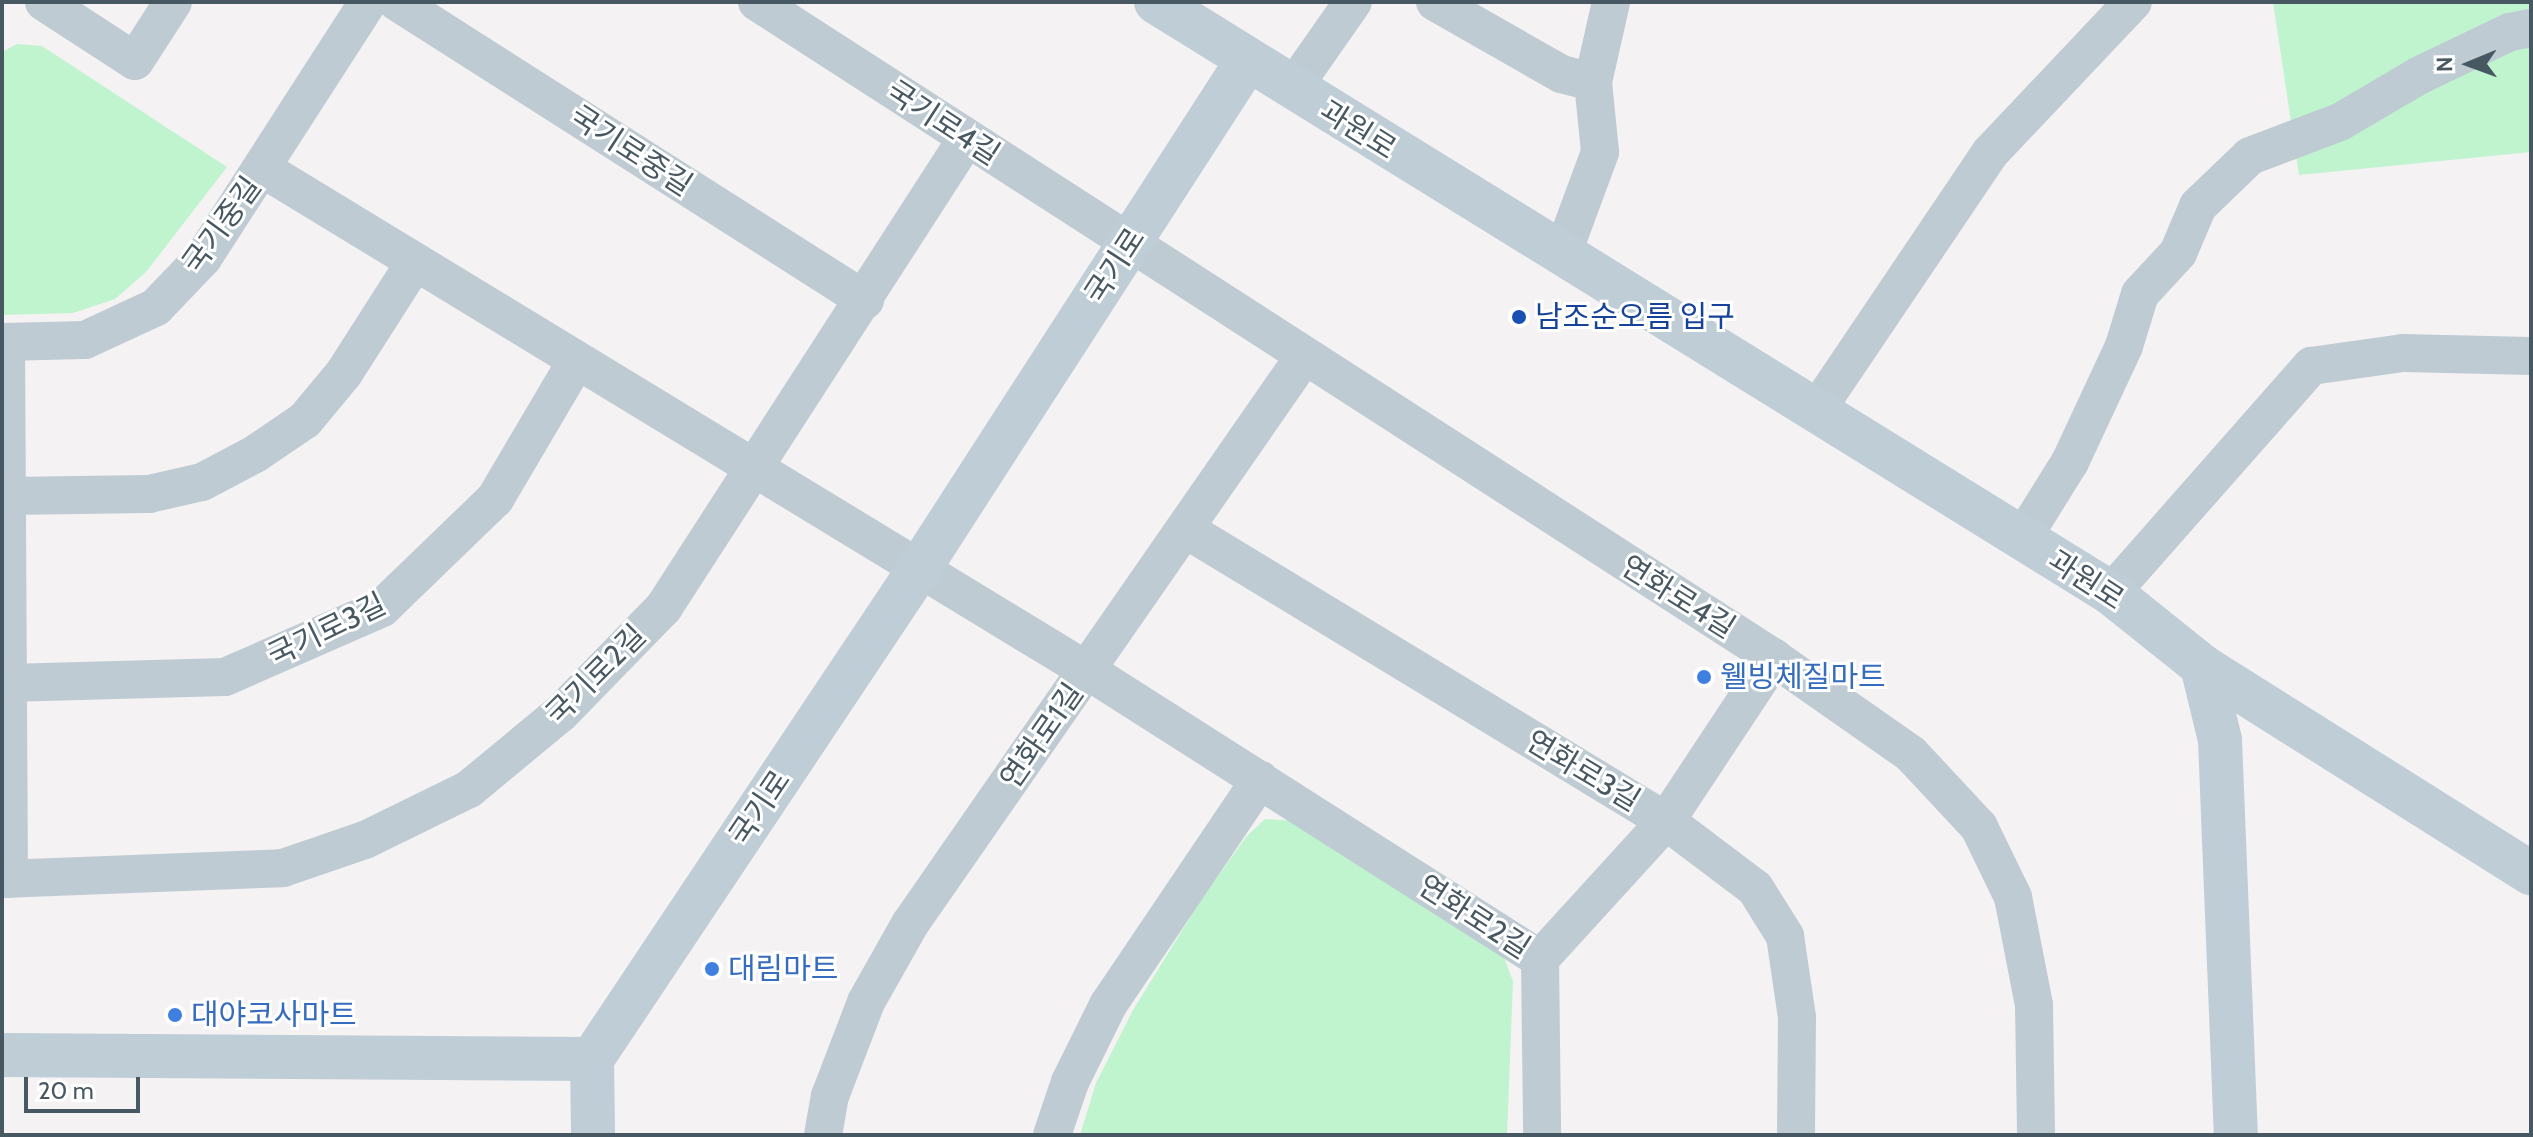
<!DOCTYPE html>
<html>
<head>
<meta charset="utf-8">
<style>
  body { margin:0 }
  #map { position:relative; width:2533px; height:1137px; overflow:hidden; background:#f5f2f3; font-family:Cabin,"Noto Sans KR",sans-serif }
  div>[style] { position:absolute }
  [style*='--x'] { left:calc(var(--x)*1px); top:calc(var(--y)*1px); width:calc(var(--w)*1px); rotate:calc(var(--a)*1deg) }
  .green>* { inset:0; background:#bff4cf }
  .street>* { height:38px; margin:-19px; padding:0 19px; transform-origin:19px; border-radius:19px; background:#bfcbd3 }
  .secondary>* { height:44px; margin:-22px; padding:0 22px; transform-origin:22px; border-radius:22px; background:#bfcdd7 }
  .dots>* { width:22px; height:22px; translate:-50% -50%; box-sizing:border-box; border:4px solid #fff; border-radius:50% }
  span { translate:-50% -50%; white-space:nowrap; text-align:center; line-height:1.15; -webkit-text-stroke:6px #fff; paint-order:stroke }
  .street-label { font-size:30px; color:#485862 }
  .transit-label { font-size:30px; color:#164399 }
  .left { translate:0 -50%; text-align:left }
  .shop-label { font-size:30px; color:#366cbe }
  .frame { position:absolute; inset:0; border:4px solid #485862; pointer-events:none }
  .north { position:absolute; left:2429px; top:24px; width:80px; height:80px; -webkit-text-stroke:6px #fff; paint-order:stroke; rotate:269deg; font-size:22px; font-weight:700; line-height:32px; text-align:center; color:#485862 }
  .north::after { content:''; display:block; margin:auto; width:28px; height:36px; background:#485862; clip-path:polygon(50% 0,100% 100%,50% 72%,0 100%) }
  .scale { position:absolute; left:24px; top:1077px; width:116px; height:36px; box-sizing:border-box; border:4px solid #485862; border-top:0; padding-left:10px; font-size:24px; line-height:28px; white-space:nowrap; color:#485862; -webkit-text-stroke:6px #fff; paint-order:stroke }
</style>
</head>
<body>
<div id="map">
  <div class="green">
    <div style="clip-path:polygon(2273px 2px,2531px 2px,2531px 152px,2299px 175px)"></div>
    <div style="clip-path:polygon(17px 44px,42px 46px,227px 167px,146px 272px,115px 299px,73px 313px,2px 315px,2px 52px)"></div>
    <div style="clip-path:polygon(1265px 819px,1294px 821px,1503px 955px,1513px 981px,1507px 1135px,1080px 1135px,1096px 1083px,1133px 1010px,1201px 900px,1246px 837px)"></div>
  </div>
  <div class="street">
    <div style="--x:44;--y:2;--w:108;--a:33"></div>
    <div style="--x:135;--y:61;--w:70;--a:-57.2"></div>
    <div style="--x:397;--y:2;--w:555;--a:32.49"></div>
    <div style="--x:757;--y:2;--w:1210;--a:32.82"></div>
    <div style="--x:1774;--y:658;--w:167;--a:35"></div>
    <div style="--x:1911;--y:754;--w:100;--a:47"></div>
    <div style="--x:1979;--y:827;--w:78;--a:64.1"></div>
    <div style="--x:2013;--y:897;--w:110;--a:79"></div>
    <div style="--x:2034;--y:1005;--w:130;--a:89.1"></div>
    <div style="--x:1435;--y:2;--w:145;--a:29.7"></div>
    <div style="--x:1561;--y:74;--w:33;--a:14"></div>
    <div style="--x:1292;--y:89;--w:106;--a:-55"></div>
    <div style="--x:263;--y:169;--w:966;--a:31.32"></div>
    <div style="--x:1088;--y:671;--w:536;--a:32.5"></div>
    <div style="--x:1562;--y:255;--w:110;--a:-69.7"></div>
    <div style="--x:1600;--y:152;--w:70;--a:-95.7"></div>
    <div style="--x:1593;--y:82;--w:82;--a:-77.3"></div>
    <div style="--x:2;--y:342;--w:83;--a:-1.4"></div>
    <div style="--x:85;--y:340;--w:78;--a:-24.9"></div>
    <div style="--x:156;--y:307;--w:68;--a:-46.2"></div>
    <div style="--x:203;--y:258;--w:305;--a:-57.2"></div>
    <div style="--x:6;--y:342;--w:537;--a:89.68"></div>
    <div style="--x:1816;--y:411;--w:311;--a:-56"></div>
    <div style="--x:1990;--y:153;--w:208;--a:-46.6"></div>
    <div style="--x:7;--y:496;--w:142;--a:-0.8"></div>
    <div style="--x:149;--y:494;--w:54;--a:-12.8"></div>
    <div style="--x:202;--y:482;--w:60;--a:-27.8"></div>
    <div style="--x:255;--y:454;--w:60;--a:-34.2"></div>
    <div style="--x:305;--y:420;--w:61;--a:-50.3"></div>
    <div style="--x:344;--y:373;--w:132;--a:-57.4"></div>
    <div style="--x:1185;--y:529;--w:563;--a:31.26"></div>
    <div style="--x:1666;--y:821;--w:111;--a:37"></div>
    <div style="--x:1755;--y:888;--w:57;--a:58"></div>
    <div style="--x:1785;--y:936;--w:82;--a:81.6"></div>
    <div style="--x:1797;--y:1017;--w:118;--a:90.5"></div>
    <div style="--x:2022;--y:539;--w:91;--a:-58.1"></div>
    <div style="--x:2070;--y:462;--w:128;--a:-65"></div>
    <div style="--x:2124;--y:346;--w:54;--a:-72.9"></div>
    <div style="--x:2140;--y:294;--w:56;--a:-47.2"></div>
    <div style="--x:2178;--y:253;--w:51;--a:-66.9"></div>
    <div style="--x:2198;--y:206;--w:72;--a:-43.9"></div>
    <div style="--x:2250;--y:156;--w:96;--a:-20.7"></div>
    <div style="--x:2340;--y:122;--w:91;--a:-30.5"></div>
    <div style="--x:2418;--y:76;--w:102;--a:-25.6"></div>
    <div style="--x:2510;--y:32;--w:21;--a:-11"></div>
    <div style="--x:2111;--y:593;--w:303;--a:-48.6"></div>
    <div style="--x:2311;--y:366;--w:93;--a:-8"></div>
    <div style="--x:2403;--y:353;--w:128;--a:1.3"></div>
    <div style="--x:8;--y:683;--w:217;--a:-1.6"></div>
    <div style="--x:225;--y:677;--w:171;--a:-23.7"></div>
    <div style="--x:382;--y:608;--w:157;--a:-44"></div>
    <div style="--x:495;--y:499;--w:161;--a:-59.5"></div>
    <div style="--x:2;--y:879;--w:281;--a:-2.2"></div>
    <div style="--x:283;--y:868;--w:87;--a:-18.9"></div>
    <div style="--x:365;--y:840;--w:116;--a:-26.1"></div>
    <div style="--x:469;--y:789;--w:119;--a:-39.6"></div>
    <div style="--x:561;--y:713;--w:148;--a:-45.8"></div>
    <div style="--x:664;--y:607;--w:558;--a:-57.14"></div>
    <div style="--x:1540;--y:959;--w:187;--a:-47.6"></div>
    <div style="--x:1666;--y:821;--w:196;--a:-56.5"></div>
    <div style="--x:1540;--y:959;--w:176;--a:89.3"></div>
    <div style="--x:823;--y:1135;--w:40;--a:-80"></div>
    <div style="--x:830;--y:1096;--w:101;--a:-69"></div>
    <div style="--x:866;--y:1002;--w:90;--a:-60.6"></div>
    <div style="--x:910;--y:924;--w:689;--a:-55.23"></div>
    <div style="--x:1052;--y:1135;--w:56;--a:-71.2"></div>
    <div style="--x:1070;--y:1082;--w:86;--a:-63.7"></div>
    <div style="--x:1108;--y:1005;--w:272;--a:-56"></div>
  </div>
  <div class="secondary">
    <div style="--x:1156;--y:2;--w:1123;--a:31.75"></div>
    <div style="--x:2111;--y:593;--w:117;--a:38.7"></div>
    <div style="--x:2202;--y:666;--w:76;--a:76.3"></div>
    <div style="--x:2220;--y:740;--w:395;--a:87.7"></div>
    <div style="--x:2202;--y:666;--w:389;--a:32.2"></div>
    <div style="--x:2;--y:1055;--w:590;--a:0.39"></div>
    <div style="--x:592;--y:1059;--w:589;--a:-56.28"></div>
    <div style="--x:919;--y:569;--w:605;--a:-57.15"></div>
    <div style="--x:592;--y:1059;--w:76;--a:89.2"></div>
  </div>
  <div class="dots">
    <div style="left:1519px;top:317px;background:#1a4fb4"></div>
    <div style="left:1704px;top:677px;background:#3f7fe0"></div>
    <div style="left:712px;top:969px;background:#3f7fe0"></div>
    <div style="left:175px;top:1015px;background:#3f7fe0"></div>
  </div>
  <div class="street-label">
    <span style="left:943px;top:123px;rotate:33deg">국기로4길</span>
    <span style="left:1358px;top:130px;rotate:32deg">과원로</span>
    <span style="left:631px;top:151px;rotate:33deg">국기로중길</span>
    <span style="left:222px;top:225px;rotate:-54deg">국기중길</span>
    <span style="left:1115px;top:266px;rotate:-57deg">국기로</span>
    <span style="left:2086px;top:580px;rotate:33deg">과원로</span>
    <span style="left:1678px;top:597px;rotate:32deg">연화로4길</span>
    <span style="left:327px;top:630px;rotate:-26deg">국기로3길</span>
    <span style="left:596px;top:675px;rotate:-45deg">국기로2길</span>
    <span style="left:1042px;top:736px;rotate:-55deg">연화로1길</span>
    <span style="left:1583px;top:771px;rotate:31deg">연화로3길</span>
    <span style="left:760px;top:808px;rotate:-56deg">국기로</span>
    <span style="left:1474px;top:917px;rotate:33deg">연화로2길</span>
  </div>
  <div class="transit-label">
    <span class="left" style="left:1535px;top:317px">남조순오름 입구</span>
  </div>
  <div class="shop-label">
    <span class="left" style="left:1720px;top:677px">웰빙체질마트</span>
    <span class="left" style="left:728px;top:969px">대림마트</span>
    <span class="left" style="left:191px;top:1015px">대야코사마트</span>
  </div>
  <div class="frame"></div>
  <div class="north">N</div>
  <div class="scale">20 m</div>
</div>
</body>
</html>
